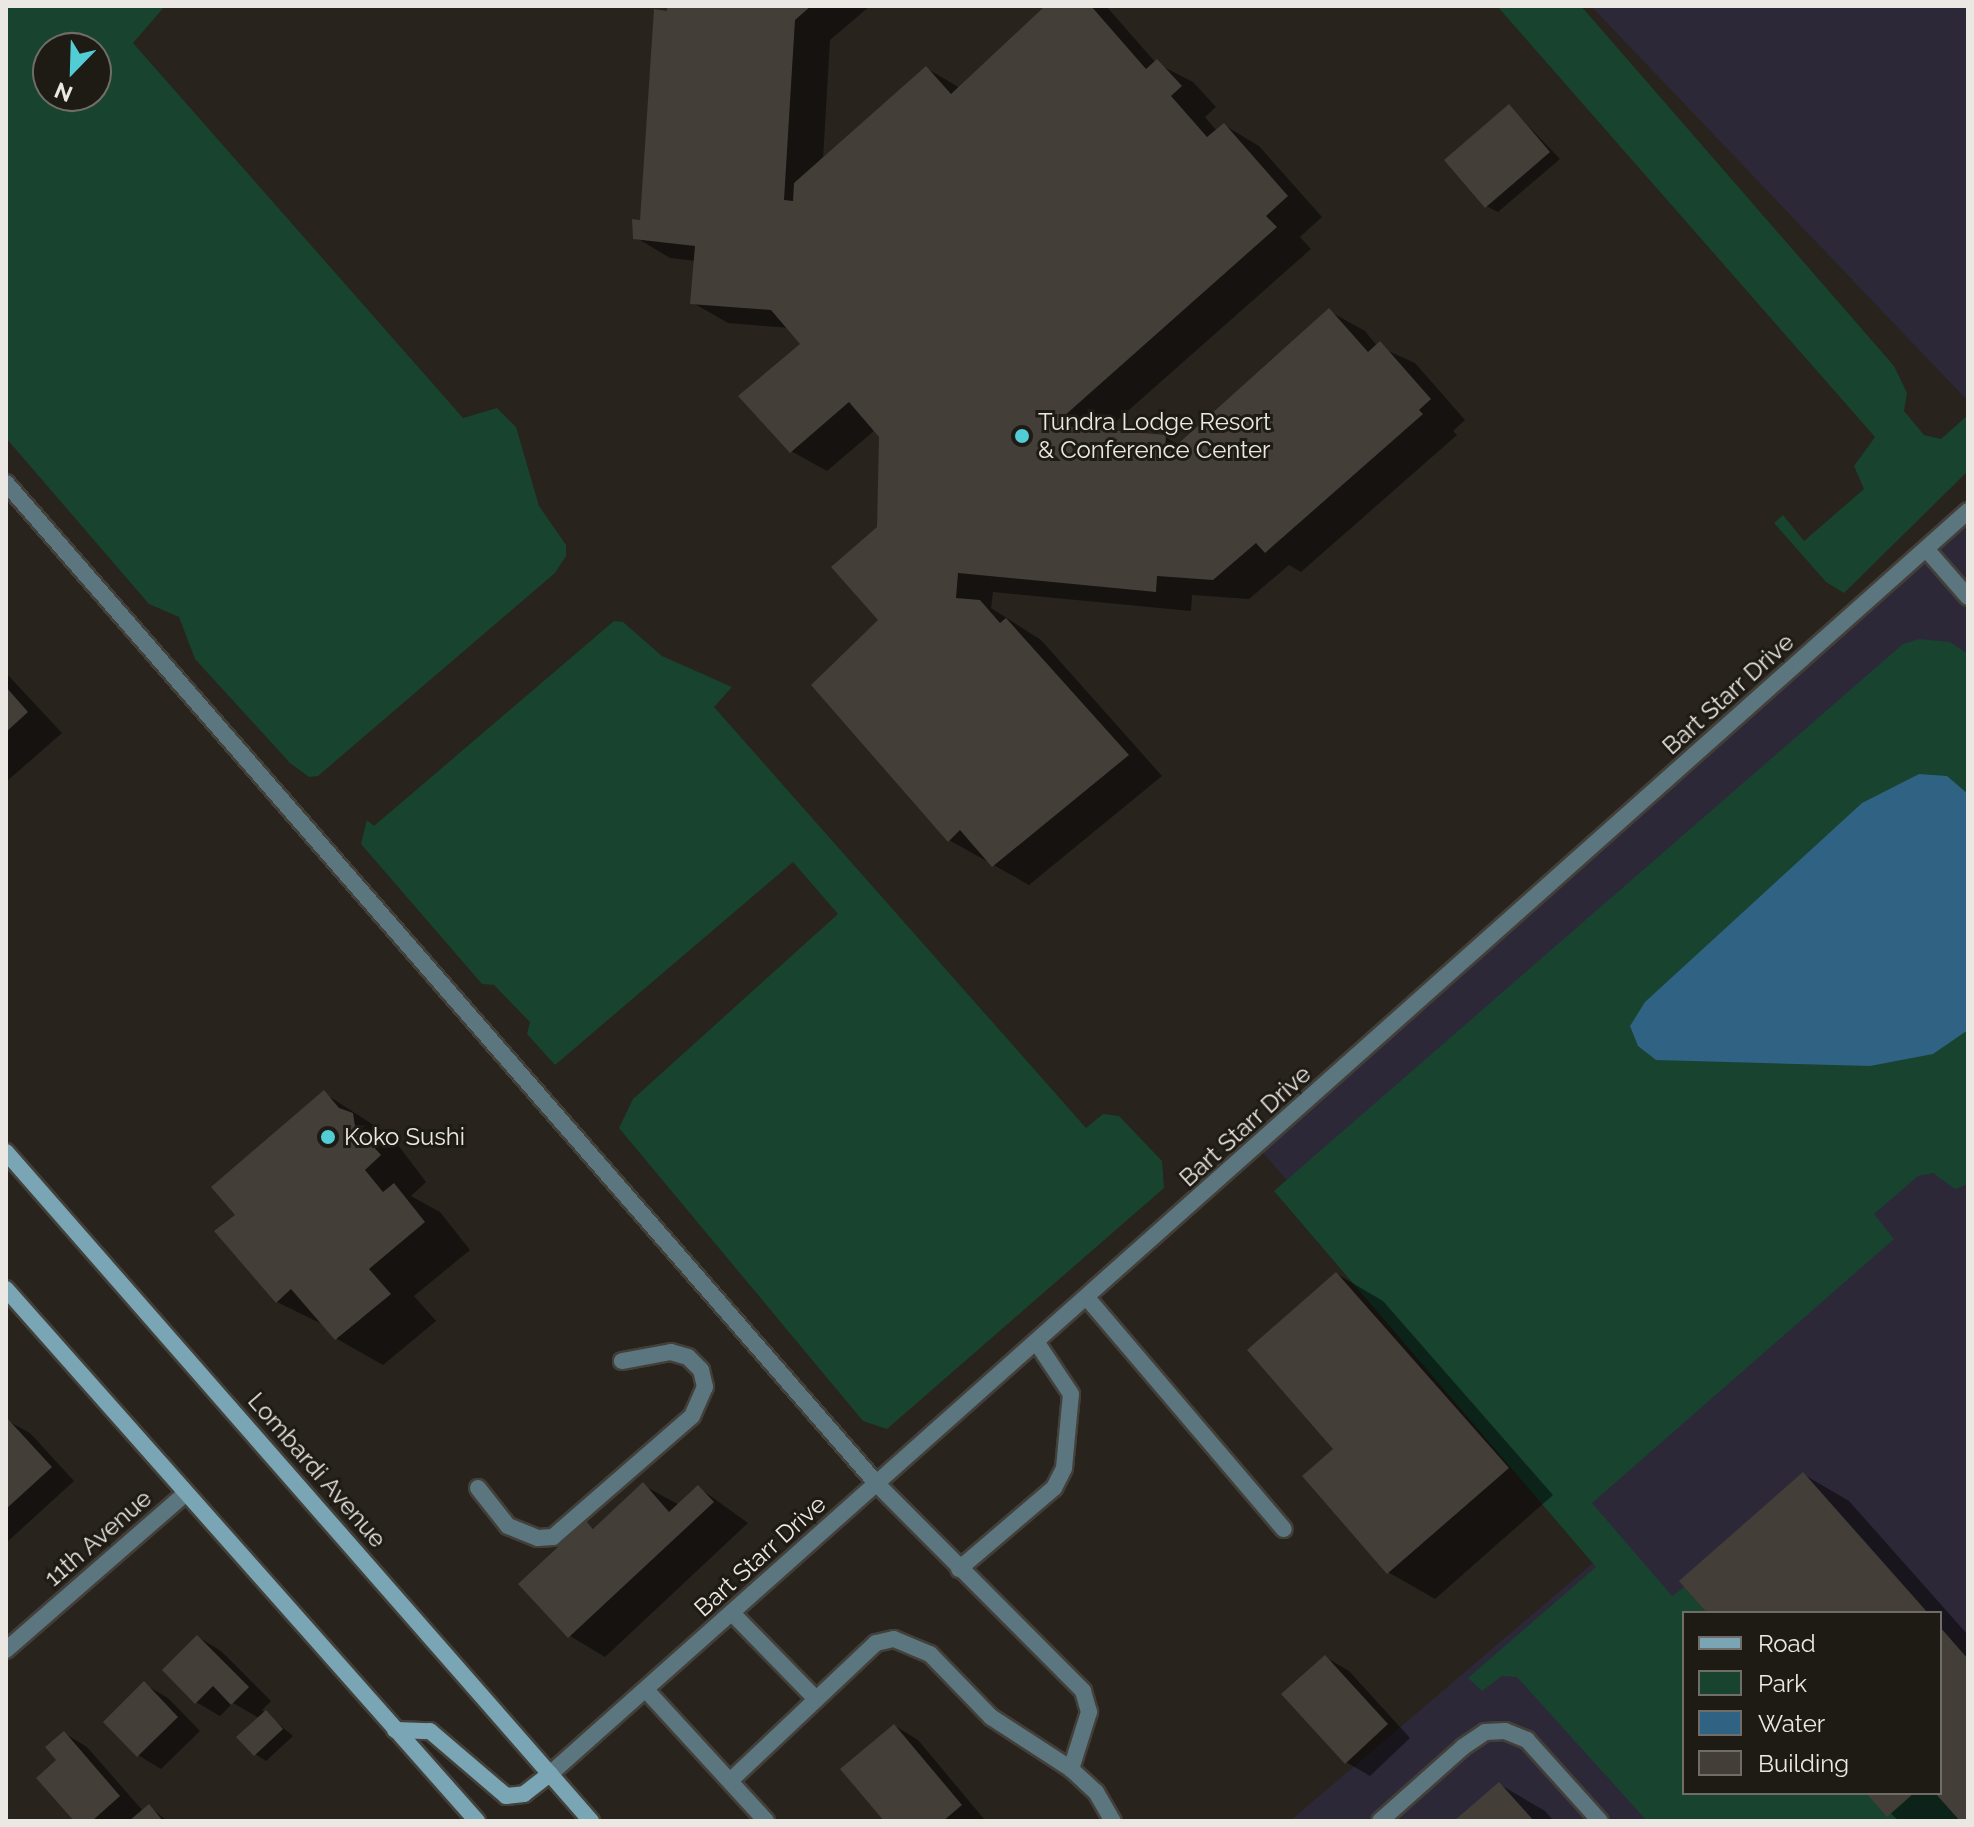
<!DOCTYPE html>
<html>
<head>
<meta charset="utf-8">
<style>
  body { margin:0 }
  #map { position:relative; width:1974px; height:1827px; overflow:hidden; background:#28231d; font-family:Raleway,sans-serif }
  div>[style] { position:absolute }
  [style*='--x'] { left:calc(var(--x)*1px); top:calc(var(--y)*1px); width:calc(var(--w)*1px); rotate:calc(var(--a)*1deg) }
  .industrial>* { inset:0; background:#2d2838 }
  .green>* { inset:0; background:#17432f }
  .water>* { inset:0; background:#306283 }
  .shadow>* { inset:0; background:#0007 }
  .building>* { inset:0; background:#433e38 }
  .roads { filter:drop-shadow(2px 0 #433f39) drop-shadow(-2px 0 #433f39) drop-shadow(0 2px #433f39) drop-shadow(0 -2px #433f39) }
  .lane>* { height:16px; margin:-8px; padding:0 8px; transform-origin:8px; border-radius:8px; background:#5c7680 }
  .street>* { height:16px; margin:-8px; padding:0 8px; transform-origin:8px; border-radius:8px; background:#5c7680 }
  .secondary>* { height:16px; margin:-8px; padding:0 8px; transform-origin:8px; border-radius:8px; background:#7aa5b5 }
  .dots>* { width:22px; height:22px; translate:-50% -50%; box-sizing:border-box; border:4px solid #1e1a14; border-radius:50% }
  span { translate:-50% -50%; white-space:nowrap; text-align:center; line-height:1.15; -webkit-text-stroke:6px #1e1a14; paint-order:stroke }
  .poi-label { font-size:24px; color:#ebe8e4 }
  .left { translate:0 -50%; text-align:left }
  .street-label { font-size:24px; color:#ebe8e4 }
  .frame { position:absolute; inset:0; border:8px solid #ebe8e4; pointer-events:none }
  .legend { position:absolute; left:1682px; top:1611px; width:260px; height:184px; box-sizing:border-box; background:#1e1a14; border:2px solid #706c67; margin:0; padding:10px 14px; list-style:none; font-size:24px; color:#ebe8e4 }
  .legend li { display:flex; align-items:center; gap:16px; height:40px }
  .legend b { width:40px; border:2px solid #706c67 }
  .north { position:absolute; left:32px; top:32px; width:80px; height:80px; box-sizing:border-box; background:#1e1a14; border:2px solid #706c67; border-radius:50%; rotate:203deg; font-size:22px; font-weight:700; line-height:32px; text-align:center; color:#ebe8e4 }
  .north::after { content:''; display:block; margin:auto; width:28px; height:36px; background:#52ccd5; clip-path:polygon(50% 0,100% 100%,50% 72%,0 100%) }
</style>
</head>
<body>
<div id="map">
  <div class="industrial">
    <div style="clip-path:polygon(1591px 6px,1968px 6px,1968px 401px)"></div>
    <div style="clip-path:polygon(evenodd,1968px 511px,1968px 1821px,1290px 1821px,1606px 1552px,1254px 1142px,1968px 511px,1684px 1613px,1940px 1613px,1940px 1793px,1684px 1793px,1684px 1613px)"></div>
  </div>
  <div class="green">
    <div style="clip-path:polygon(evenodd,6px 6px,165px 6px,133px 43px,463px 418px,497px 408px,516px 427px,539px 506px,566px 545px,566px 556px,555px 573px,318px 776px,309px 777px,290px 763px,195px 659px,179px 617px,149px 604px,6px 438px,6px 6px,48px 48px,96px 48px,96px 96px,48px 96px,48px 48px)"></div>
    <div style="clip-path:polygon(1497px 6px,1581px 6px,1894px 366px,1907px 393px,1904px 411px,1924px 435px,1941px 439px,1968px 415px,1968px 471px,1844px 593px,1826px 582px,1774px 523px,1783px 515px,1804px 541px,1864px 489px,1854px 466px,1875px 437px)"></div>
    <div style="clip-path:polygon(614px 621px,623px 622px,662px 656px,732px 687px,714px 707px,1086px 1128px,1103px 1114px,1119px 1116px,1162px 1161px,1164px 1188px,887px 1429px,863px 1421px,619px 1128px,633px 1099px,838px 914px,793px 862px,555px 1065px,527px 1034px,530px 1022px,494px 985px,482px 984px,361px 844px,367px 820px,374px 826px)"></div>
    <div style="clip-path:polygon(1919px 639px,1950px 642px,1968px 654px,1968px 1184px,1955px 1189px,1933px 1173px,1918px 1176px,1874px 1214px,1894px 1239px,1592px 1503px,1672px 1596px,1684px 1587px,1707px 1613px,1684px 1613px,1684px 1793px,1935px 1793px,1960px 1821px,1647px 1821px,1517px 1677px,1502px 1676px,1482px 1691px,1468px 1678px,1596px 1567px,1274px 1191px,1903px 644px)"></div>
  </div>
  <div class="water">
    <div style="clip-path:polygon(1919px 774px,1947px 776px,1968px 794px,1968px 1030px,1933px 1054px,1870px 1066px,1656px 1060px,1638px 1046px,1630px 1026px,1645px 1002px,1862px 803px)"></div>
  </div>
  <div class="shadow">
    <div style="clip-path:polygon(669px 6px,870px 6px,830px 40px,823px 160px,926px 68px,960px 88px,1048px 6px,1106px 6px,1156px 63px,1193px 82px,1216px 107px,1205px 117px,1217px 131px,1224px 125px,1259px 146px,1322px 217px,1300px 237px,1311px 249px,1104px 432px,1165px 437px,1179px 445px,1329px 311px,1365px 331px,1377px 346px,1415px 363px,1465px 420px,1453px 431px,1457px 435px,1301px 572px,1289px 565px,1249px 599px,1192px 595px,1191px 611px,993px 592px,991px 608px,1041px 640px,1162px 776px,1029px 885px,949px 840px,881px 620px,881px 437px,875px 430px,827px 471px,791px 451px,802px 344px,789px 328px,728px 323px,693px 303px,696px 261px,670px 258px,635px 237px,641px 222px)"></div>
    <div style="clip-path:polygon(1509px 106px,1560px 159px,1498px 212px,1486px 206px)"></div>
    <div style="clip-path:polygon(6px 673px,62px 733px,6px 782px)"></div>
    <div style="clip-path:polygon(324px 1093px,392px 1137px,426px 1182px,411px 1196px,440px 1212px,470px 1250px,414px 1296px,436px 1321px,383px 1365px,337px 1339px,326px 1326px,277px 1302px,238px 1215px)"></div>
    <div style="clip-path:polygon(1337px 1274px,1383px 1301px,1553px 1495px,1435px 1599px,1388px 1572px,1336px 1449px)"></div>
    <div style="clip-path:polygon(6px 1420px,30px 1433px,74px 1481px,6px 1543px)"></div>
    <div style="clip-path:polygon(1803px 1474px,1849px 1501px,1968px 1635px,1968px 1821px,1899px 1821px,1869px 1793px,1940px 1793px,1940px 1613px,1710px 1613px)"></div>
    <div style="clip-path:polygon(643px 1485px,679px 1505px,698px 1487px,748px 1523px,605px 1657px,570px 1636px,586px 1524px,595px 1529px)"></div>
    <div style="clip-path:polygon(198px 1637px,221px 1651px,271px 1701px,262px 1710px,293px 1736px,266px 1761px,255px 1754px,259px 1718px,233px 1703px,220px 1716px,196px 1702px)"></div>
    <div style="clip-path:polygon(1325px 1657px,1349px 1671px,1410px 1738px,1370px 1776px,1346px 1762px)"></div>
    <div style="clip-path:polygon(144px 1684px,168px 1698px,200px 1731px,161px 1769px,138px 1755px)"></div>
    <div style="clip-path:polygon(895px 1726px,918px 1740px,984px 1819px,886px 1821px)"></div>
    <div style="clip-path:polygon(64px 1733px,87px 1747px,143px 1811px,149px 1806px,167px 1821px,77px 1821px,59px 1761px)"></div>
    <div style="clip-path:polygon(1499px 1784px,1545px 1811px,1554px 1821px,1457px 1821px)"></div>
  </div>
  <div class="building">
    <div style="clip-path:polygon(667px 6px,811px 6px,795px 20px,784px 200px,793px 201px,794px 183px,926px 66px,951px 94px,1045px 6px,1091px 6px,1146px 69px,1157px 59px,1182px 86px,1171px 96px,1207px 137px,1224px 123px,1288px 196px,1266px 216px,1277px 227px,1063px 417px,1062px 426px,1166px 435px,1165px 450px,1169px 452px,1329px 308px,1368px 352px,1380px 341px,1431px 399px,1419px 410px,1423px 414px,1265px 553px,1256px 543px,1213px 580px,1157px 576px,1156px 592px,958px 573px,956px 598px,980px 600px,1000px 623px,1006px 618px,1129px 755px,992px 867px,960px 830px,948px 842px,811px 685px,878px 620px,831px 567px,877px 527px,879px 437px,849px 402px,790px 453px,738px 396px,800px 344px,771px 310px,690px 304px,695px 246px,633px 239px,632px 219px,640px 220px,654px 9px,667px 11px)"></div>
    <div style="clip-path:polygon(1509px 104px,1550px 152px,1485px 208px,1444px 160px)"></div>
    <div style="clip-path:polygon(6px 687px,28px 712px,6px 732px)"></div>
    <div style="clip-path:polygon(324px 1090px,339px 1108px,353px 1113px,355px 1126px,381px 1155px,365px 1170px,383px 1192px,394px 1183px,425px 1222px,369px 1269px,391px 1294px,335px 1340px,291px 1289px,276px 1303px,214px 1231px,235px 1215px,211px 1187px)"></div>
    <div style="clip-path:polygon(1336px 1272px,1509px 1468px,1387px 1574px,1302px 1476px,1333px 1449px,1247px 1350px)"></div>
    <div style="clip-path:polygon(6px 1417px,52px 1467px,6px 1509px)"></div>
    <div style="clip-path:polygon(1803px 1472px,1928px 1613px,1707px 1613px,1684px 1587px,1679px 1581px)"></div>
    <div style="clip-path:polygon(643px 1482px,669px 1512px,698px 1485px,714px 1502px,568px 1638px,518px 1584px,586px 1521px,593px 1529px)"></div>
    <div style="clip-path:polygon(1940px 1627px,1968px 1659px,1968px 1821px,1960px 1821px,1935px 1793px,1940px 1793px)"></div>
    <div style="clip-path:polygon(197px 1635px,249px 1687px,231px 1705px,213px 1686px,195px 1704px,162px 1670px)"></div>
    <div style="clip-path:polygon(1325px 1655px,1388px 1724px,1345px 1764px,1281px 1694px)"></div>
    <div style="clip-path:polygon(144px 1681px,178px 1717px,137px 1757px,103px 1722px)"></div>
    <div style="clip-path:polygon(266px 1710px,283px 1729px,254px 1756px,236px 1737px)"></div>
    <div style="clip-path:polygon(894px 1724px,962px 1805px,943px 1821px,884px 1821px,840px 1769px)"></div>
    <div style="clip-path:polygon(64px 1731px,120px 1796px,92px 1821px,74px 1821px,36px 1778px,56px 1760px,45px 1747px)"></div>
    <div style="clip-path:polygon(1499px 1782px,1534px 1821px,1454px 1821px)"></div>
    <div style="clip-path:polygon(1866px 1793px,1914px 1793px,1887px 1817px)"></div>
    <div style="clip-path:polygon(149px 1804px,163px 1821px,129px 1821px)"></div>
  </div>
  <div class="roads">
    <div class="lane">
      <div style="--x:6;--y:483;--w:1327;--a:48.97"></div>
      <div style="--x:877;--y:1484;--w:292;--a:45.1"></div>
      <div style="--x:1083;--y:1691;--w:22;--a:74"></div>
      <div style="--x:1089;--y:1712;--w:60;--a:107.5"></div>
      <div style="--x:1088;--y:1299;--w:302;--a:49.6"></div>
      <div style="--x:478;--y:1488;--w:48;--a:51.7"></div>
      <div style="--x:508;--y:1526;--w:32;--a:22"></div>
      <div style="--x:538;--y:1538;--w:15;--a:-4"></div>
      <div style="--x:553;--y:1537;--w:184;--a:-41"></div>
      <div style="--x:692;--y:1416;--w:32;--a:-66"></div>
      <div style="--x:705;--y:1387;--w:17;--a:-103"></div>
      <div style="--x:701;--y:1370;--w:18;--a:-135"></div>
      <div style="--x:688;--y:1357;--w:18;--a:-164"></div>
      <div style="--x:671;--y:1352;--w:50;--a:169.6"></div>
      <div style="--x:959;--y:1569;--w:125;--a:-40.5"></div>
      <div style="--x:1054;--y:1488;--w:22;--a:-63"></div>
      <div style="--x:1064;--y:1468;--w:74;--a:-84.6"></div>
      <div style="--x:1071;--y:1394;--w:61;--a:-123.7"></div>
      <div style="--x:732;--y:1613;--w:119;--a:45.7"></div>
      <div style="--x:647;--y:1691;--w:176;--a:47.5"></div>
      <div style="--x:730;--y:1781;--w:201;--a:-43.4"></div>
      <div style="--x:876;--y:1643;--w:18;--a:-13"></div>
      <div style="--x:894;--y:1639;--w:39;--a:23"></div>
      <div style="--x:930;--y:1654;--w:88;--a:45.9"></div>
      <div style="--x:991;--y:1717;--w:95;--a:33"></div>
      <div style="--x:1071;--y:1769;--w:34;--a:43"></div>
      <div style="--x:1096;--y:1792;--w:34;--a:60"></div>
      <div style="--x:1380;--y:1821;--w:111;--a:-41.7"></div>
      <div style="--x:1463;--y:1747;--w:27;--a:-34"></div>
      <div style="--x:1485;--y:1732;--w:20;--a:-3"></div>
      <div style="--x:1505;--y:1731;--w:24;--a:22"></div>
      <div style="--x:1527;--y:1740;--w:109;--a:48"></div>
    </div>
    <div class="street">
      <div style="--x:1927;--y:550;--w:62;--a:48.9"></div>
      <div style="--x:6;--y:1650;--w:237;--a:-41.1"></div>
      <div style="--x:550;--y:1774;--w:1899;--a:-41.69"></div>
    </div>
    <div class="secondary">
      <div style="--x:6;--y:1152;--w:889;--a:48.83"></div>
      <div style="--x:6;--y:1289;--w:711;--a:48.48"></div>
      <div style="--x:395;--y:1730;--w:35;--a:2"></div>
      <div style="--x:430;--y:1731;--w:100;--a:40.5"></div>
      <div style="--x:506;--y:1796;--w:18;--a:-6"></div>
      <div style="--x:524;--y:1794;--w:33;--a:-38"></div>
    </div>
  </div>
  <div class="dots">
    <div style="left:1022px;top:436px;background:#52ccd5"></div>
    <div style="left:328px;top:1137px;background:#52ccd5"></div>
  </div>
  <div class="poi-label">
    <span class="left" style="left:1038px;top:436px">Tundra Lodge Resort<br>&amp; Conference Center</span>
    <span class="left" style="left:344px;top:1137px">Koko Sushi</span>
  </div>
  <div class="street-label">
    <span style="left:1728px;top:694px;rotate:-42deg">Bart Starr Drive</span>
    <span style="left:1245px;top:1126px;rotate:-42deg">Bart Starr Drive</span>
    <span style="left:317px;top:1470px;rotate:49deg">Lombardi Avenue</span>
    <span style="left:98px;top:1538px;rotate:-41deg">11th Avenue</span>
    <span style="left:760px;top:1556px;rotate:-42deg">Bart Starr Drive</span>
  </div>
  <div class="frame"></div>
  <ul class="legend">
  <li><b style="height:10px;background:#7aa5b5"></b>Road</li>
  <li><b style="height:22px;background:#17432f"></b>Park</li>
  <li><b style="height:22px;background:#306283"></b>Water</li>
  <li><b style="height:22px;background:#433e38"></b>Building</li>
  </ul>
  <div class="north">N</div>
</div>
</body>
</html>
